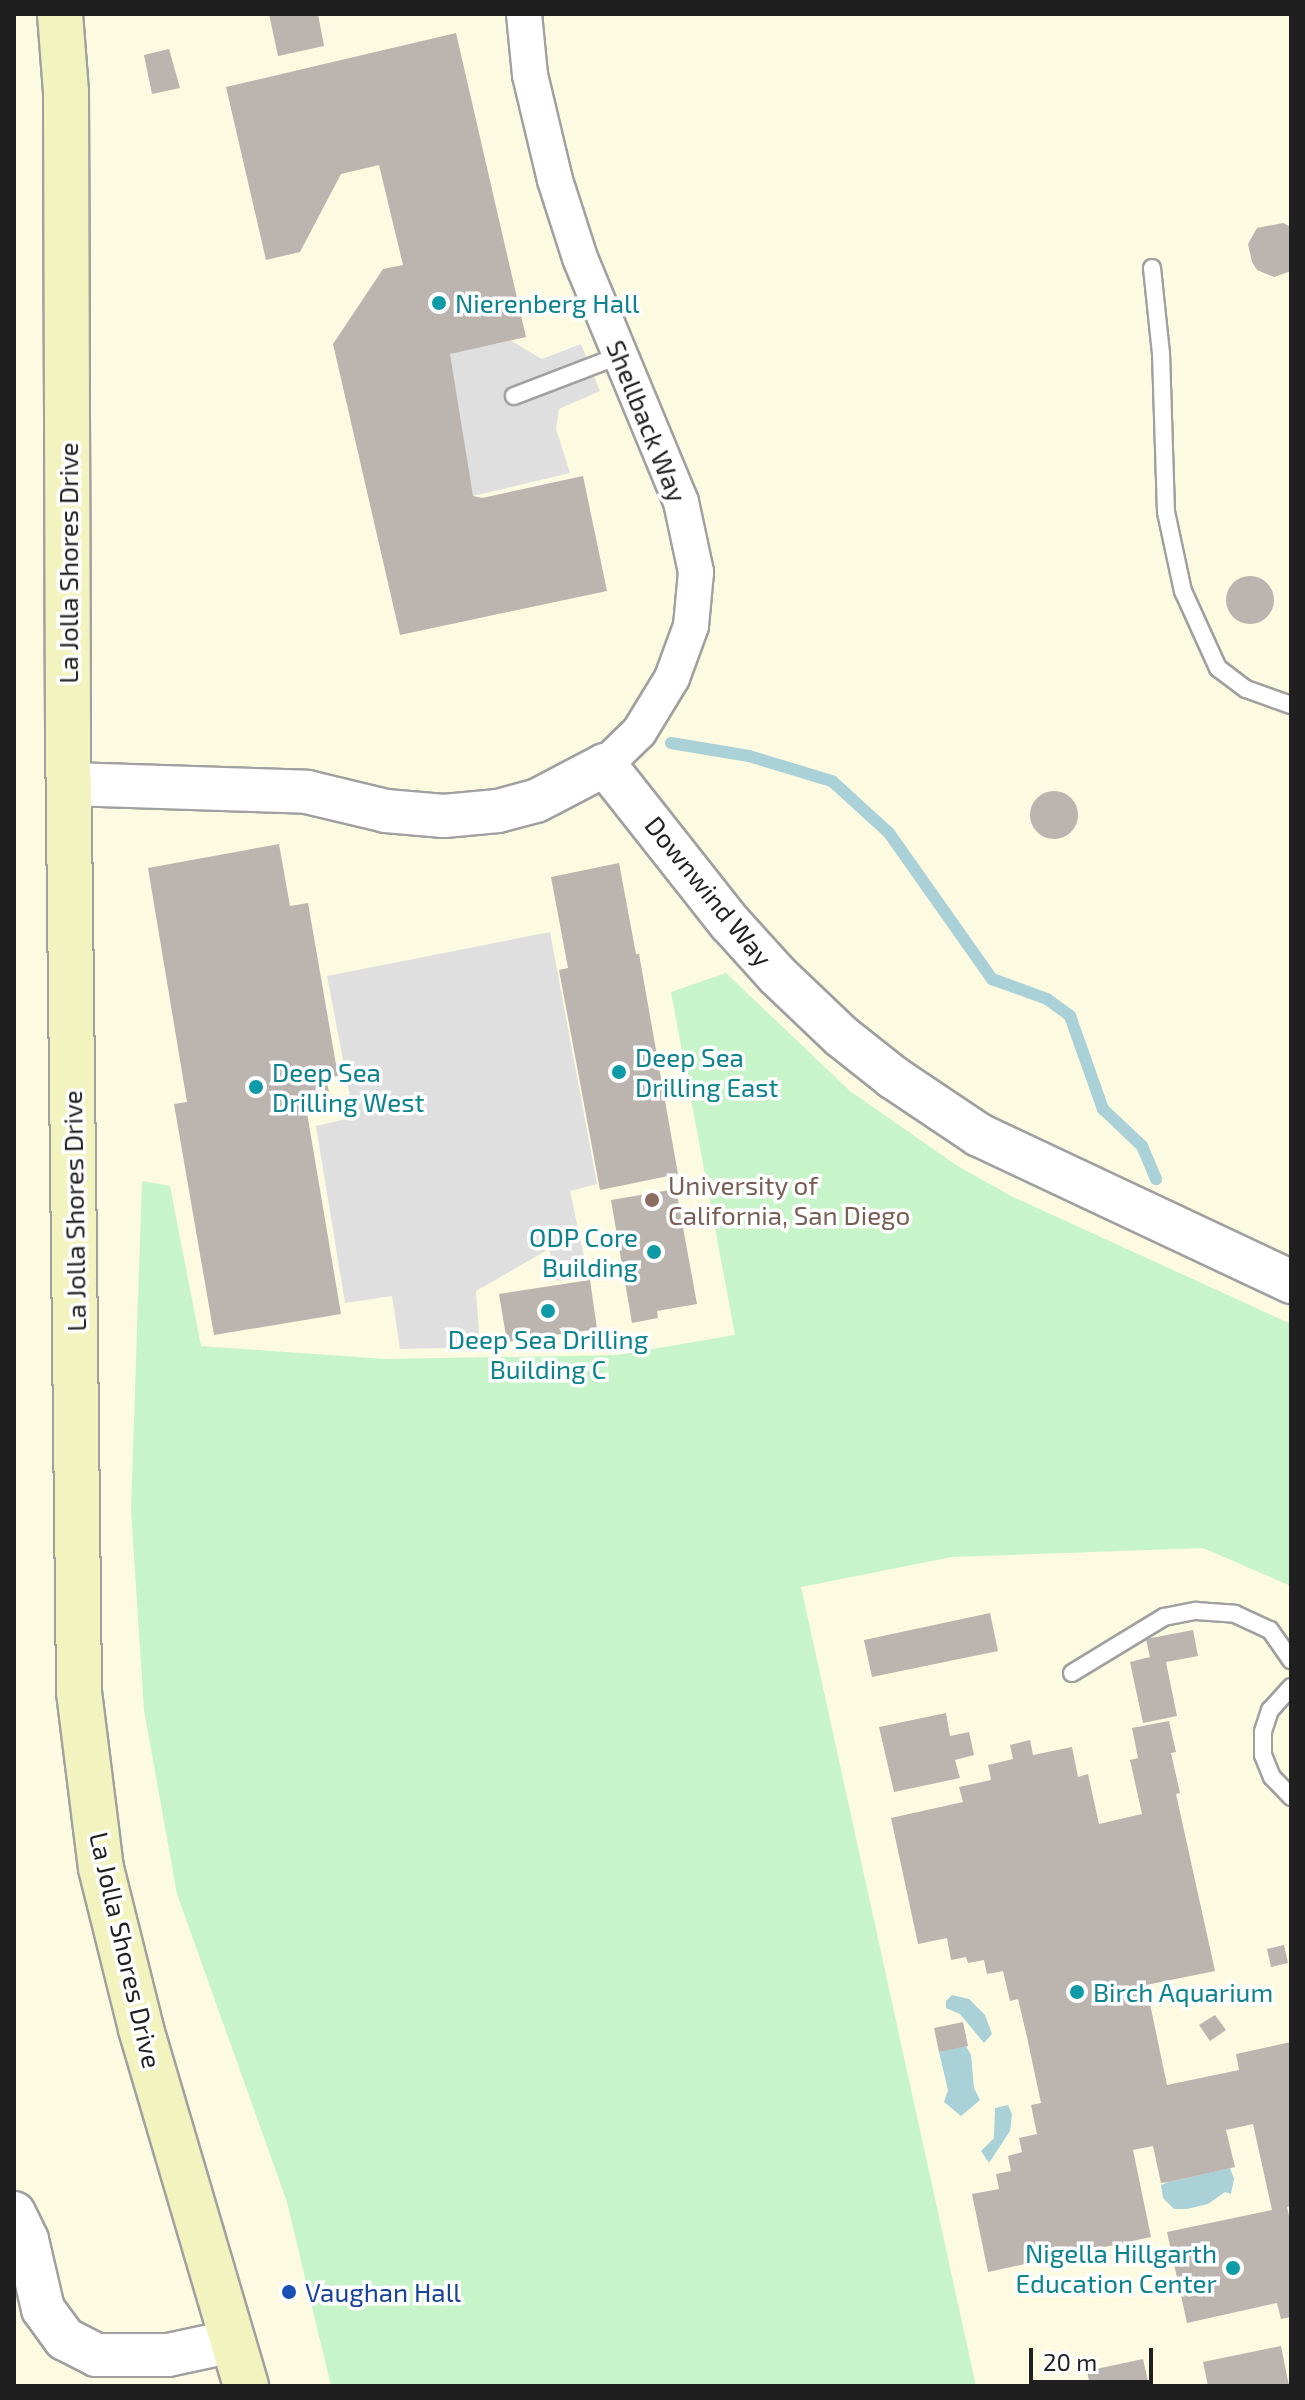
<!DOCTYPE html>
<html>
<head>
<meta charset="utf-8">
<style>
  body { margin:0 }
  #map { position:relative; width:1305px; height:2400px; overflow:hidden; background:#eeebe6; font-family:"Exo 2",sans-serif }
  div>[style] { position:absolute }
  [style*='--x'] { left:calc(var(--x)*1px); top:calc(var(--y)*1px); width:calc(var(--w)*1px); rotate:calc(var(--a)*1deg) }
  .education>* { inset:0; background:#fcfae1 }
  .park>* { inset:0; background:#c7f4c8 }
  .parking>* { inset:0; background:#dfdfdf }
  .water>* { inset:0; background:#aad0d8 }
  .stream>* { height:12px; margin:-6px; padding:0 6px; transform-origin:6px; border-radius:6px; background:#aad0d8 }
  .building>* { inset:0; background:#bcb4af }
  .round { border-radius:50% }
  .roads { filter:drop-shadow(2px 0 #a0a0a0) drop-shadow(-2px 0 #a0a0a0) drop-shadow(0 2px #a0a0a0) drop-shadow(0 -2px #a0a0a0) }
  .service>* { height:16px; margin:-8px; padding:0 8px; transform-origin:8px; border-radius:8px; background:#fff }
  .minor>* { height:34px; margin:-17px; padding:0 17px; transform-origin:17px; border-radius:17px; background:#fff }
  .tertiary>* { height:42px; margin:-21px; padding:0 21px; transform-origin:21px; border-radius:21px; background:#fff }
  .secondary>* { height:44px; margin:-22px; padding:0 22px; transform-origin:22px; border-radius:22px; background:#f3f3bf }
  .dots>* { width:22px; height:22px; translate:-50% -50%; box-sizing:border-box; border:4px solid #fff; border-radius:50% }
  span { translate:-50% -50%; white-space:nowrap; text-align:center; line-height:1.15; -webkit-text-stroke:7px #fff; paint-order:stroke }
  .culture-label { font-size:26px; color:#0d838f }
  .left { translate:0 -50%; text-align:left }
  .right { translate:-100% -50%; text-align:right }
  .street-label { font-size:26px; color:#1f1f1f }
  .education-label { font-size:26px; color:#785e54 }
  .transit-label { font-size:26px; color:#164399 }
  .frame { position:absolute; inset:0; border:16px solid #1f1f1f; pointer-events:none }
  .scale { position:absolute; left:1029px; top:2348px; width:124px; height:36px; box-sizing:border-box; border:4px solid #1f1f1f; border-top:0; padding-left:10px; font-size:24px; line-height:28px; white-space:nowrap; color:#1f1f1f; -webkit-text-stroke:6px #fff; paint-order:stroke }
</style>
</head>
<body>
<div id="map">
  <div class="education">
    <div style="clip-path:polygon(14px 14px,1291px 14px,1291px 2386px,14px 2386px)"></div>
  </div>
  <div class="park">
    <div style="clip-path:polygon(726px 973px,850px 1091px,956px 1165px,1011px 1196px,1291px 1324px,1291px 1586px,1203px 1548px,952px 1557px,801px 1587px,976px 2386px,331px 2386px,287px 2202px,177px 1894px,144px 1710px,131px 1510px,142px 1181px,170px 1186px,201px 1346px,385px 1359px,618px 1355px,735px 1335px,671px 992px)"></div>
  </div>
  <div class="parking">
    <div style="clip-path:polygon(510px 340px,542px 359px,581px 344px,600px 391px,559px 409px,556px 429px,570px 473px,473px 496px,441px 354px)"></div>
    <div style="clip-path:polygon(550px 932px,597px 1184px,570px 1191px,588px 1276px,556px 1281px,549px 1249px,476px 1291px,480px 1347px,400px 1349px,392px 1296px,345px 1303px,316px 1126px,354px 1117px,327px 976px)"></div>
  </div>
  <div class="water">
    <div style="clip-path:polygon(952px 1995px,969px 1999px,985px 2015px,992px 2034px,984px 2043px,960px 2014px,946px 2008px,946px 2001px)"></div>
    <div style="clip-path:polygon(966px 2046px,971px 2055px,974px 2088px,980px 2100px,961px 2116px,944px 2102px,948px 2090px,939px 2052px)"></div>
    <div style="clip-path:polygon(1008px 2105px,1012px 2114px,1010px 2131px,989px 2163px,981px 2151px,994px 2138px,995px 2108px)"></div>
    <div style="clip-path:polygon(1230px 2168px,1234px 2179px,1231px 2194px,1225px 2192px,1208px 2204px,1187px 2209px,1174px 2209px,1163px 2198px,1161px 2185px,1169px 2182px)"></div>
  </div>
  <div class="stream">
    <div style="--x:671;--y:743;--w:79;--a:9.5"></div>
    <div style="--x:749;--y:756;--w:87;--a:16.8"></div>
    <div style="--x:832;--y:781;--w:77;--a:42.4"></div>
    <div style="--x:889;--y:833;--w:179;--a:54.8"></div>
    <div style="--x:992;--y:979;--w:59;--a:20"></div>
    <div style="--x:1047;--y:999;--w:29;--a:36"></div>
    <div style="--x:1070;--y:1016;--w:99;--a:70.5"></div>
    <div style="--x:1103;--y:1109;--w:54;--a:43.5"></div>
    <div style="--x:1142;--y:1146;--w:36;--a:67"></div>
  </div>
  <div class="building">
    <div style="clip-path:polygon(269px 14px,318px 14px,324px 46px,278px 56px)"></div>
    <div style="clip-path:polygon(456px 33px,526px 337px,450px 354px,473px 496px,482px 498px,583px 476px,607px 591px,400px 635px,333px 344px,383px 269px,403px 265px,379px 165px,341px 174px,300px 252px,266px 260px,226px 87px)"></div>
    <div style="clip-path:polygon(169px 49px,180px 88px,152px 94px,144px 55px)"></div>
    <div style="clip-path:polygon(1283px 223px,1291px 227px,1291px 271px,1274px 277px,1257px 270px,1252px 262px,1248px 244px,1257px 228px)"></div>
    <div class="round" style="left:1226px;top:576px;width:48px;height:48px"></div>
    <div class="round" style="left:1030px;top:791px;width:48px;height:48px"></div>
    <div style="clip-path:polygon(279px 844px,290px 906px,308px 903px,338px 1076px,326px 1078px,330px 1097px,305px 1101px,341px 1314px,214px 1335px,174px 1104px,187px 1102px,148px 868px)"></div>
    <div style="clip-path:polygon(619px 863px,636px 954px,639px 954px,678px 1174px,600px 1190px,559px 970px,568px 968px,551px 877px)"></div>
    <div style="clip-path:polygon(676px 1189px,697px 1304px,657px 1311px,658px 1318px,632px 1323px,611px 1200px)"></div>
    <div style="clip-path:polygon(590px 1280px,597px 1329px,507px 1342px,499px 1294px)"></div>
    <div style="clip-path:polygon(990px 1613px,998px 1651px,872px 1677px,864px 1640px)"></div>
    <div style="clip-path:polygon(1193px 1630px,1198px 1656px,1166px 1662px,1177px 1716px,1143px 1723px,1130px 1662px,1150px 1657px,1146px 1639px)"></div>
    <div style="clip-path:polygon(946px 1713px,950px 1736px,969px 1732px,974px 1755px,955px 1760px,960px 1778px,894px 1792px,879px 1727px)"></div>
    <div style="clip-path:polygon(1169px 1721px,1176px 1752px,1171px 1753px,1180px 1793px,1176px 1794px,1215px 1971px,1146px 1985px,1167px 2085px,1239px 2070px,1236px 2054px,1291px 2042px,1291px 2206px,1287px 2207px,1291px 2225px,1291px 2317px,1281px 2319px,1277px 2303px,1187px 2323px,1167px 2232px,1272px 2210px,1253px 2124px,1226px 2130px,1235px 2167px,1169px 2182px,1161px 2183px,1153px 2146px,1133px 2150px,1151px 2237px,988px 2272px,972px 2194px,999px 2189px,996px 2174px,1011px 2171px,1008px 2156px,1022px 2152px,1019px 2138px,1037px 2134px,1031px 2105px,1041px 2103px,1027px 2037px,1018px 1999px,1010px 2001px,1003px 1971px,987px 1974px,984px 1960px,968px 1963px,966px 1957px,951px 1960px,947px 1938px,918px 1944px,891px 1818px,963px 1802px,959px 1787px,991px 1780px,988px 1765px,1013px 1759px,1010px 1745px,1030px 1740px,1033px 1755px,1072px 1747px,1078px 1777px,1088px 1774px,1099px 1824px,1142px 1814px,1130px 1760px,1138px 1758px,1132px 1728px)"></div>
    <div style="clip-path:polygon(1284px 1945px,1288px 1963px,1271px 1967px,1267px 1949px)"></div>
    <div style="clip-path:polygon(1215px 2015px,1226px 2030px,1210px 2041px,1199px 2025px)"></div>
    <div style="clip-path:polygon(963px 2022px,968px 2046px,939px 2052px,934px 2028px)"></div>
    <div style="clip-path:polygon(1281px 2346px,1289px 2386px,1208px 2386px,1203px 2362px)"></div>
    <div style="clip-path:polygon(1143px 2359px,1149px 2386px,1090px 2386px,1087px 2371px)"></div>
  </div>
  <div class="roads">
    <div class="service">
      <div style="--x:1152;--y:268;--w:85;--a:84"></div>
      <div style="--x:1161;--y:353;--w:159;--a:88.2"></div>
      <div style="--x:1166;--y:512;--w:81;--a:77.9"></div>
      <div style="--x:1183;--y:591;--w:85;--a:65.6"></div>
      <div style="--x:1218;--y:668;--w:35;--a:37"></div>
      <div style="--x:1246;--y:689;--w:48;--a:19.6"></div>
      <div style="--x:514;--y:396;--w:115;--a:-21"></div>
      <div style="--x:1072;--y:1673;--w:108;--a:-31.3"></div>
      <div style="--x:1164;--y:1617;--w:33;--a:-11"></div>
      <div style="--x:1196;--y:1611;--w:39;--a:4"></div>
      <div style="--x:1235;--y:1614;--w:38;--a:25"></div>
      <div style="--x:1270;--y:1630;--w:37;--a:55"></div>
      <div style="--x:1291;--y:1687;--w:31;--a:132"></div>
      <div style="--x:1270;--y:1710;--w:23;--a:108"></div>
      <div style="--x:1263;--y:1732;--w:23;--a:90"></div>
      <div style="--x:1263;--y:1755;--w:24;--a:68"></div>
      <div style="--x:1272;--y:1777;--w:28;--a:46"></div>
    </div>
    <div class="minor">
      <div style="--x:524;--y:14;--w:61;--a:84.4"></div>
      <div style="--x:530;--y:75;--w:108;--a:76.6"></div>
      <div style="--x:555;--y:180;--w:82;--a:72.2"></div>
      <div style="--x:580;--y:258;--w:264;--a:67.5"></div>
      <div style="--x:681;--y:502;--w:72;--a:77.9"></div>
      <div style="--x:696;--y:572;--w:54;--a:95.3"></div>
      <div style="--x:691;--y:626;--w:55;--a:110.1"></div>
      <div style="--x:672;--y:678;--w:63;--a:121.4"></div>
      <div style="--x:639;--y:732;--w:47;--a:135.9"></div>
    </div>
    <div class="tertiary">
      <div style="--x:70;--y:784;--w:237;--a:1.9"></div>
      <div style="--x:307;--y:792;--w:81;--a:13.5"></div>
      <div style="--x:386;--y:811;--w:58;--a:4.9"></div>
      <div style="--x:444;--y:816;--w:54;--a:-5.3"></div>
      <div style="--x:498;--y:811;--w:39;--a:-15"></div>
      <div style="--x:536;--y:801;--w:78;--a:-27.6"></div>
      <div style="--x:605;--y:765;--w:201;--a:51.7"></div>
      <div style="--x:730;--y:923;--w:70;--a:47.9"></div>
      <div style="--x:777;--y:975;--w:88;--a:43.6"></div>
      <div style="--x:841;--y:1036;--w:68;--a:38.4"></div>
      <div style="--x:894;--y:1078;--w:102;--a:33.8"></div>
      <div style="--x:979;--y:1135;--w:345;--a:25.2"></div>
      <div style="--x:14;--y:2213;--w:30;--a:64"></div>
      <div style="--x:27;--y:2240;--w:71;--a:76.9"></div>
      <div style="--x:43;--y:2309;--w:37;--a:54"></div>
      <div style="--x:65;--y:2339;--w:35;--a:27"></div>
      <div style="--x:96;--y:2355;--w:72;--a:0"></div>
      <div style="--x:168;--y:2355;--w:67;--a:-12"></div>
    </div>
    <div class="secondary">
      <div style="--x:60;--y:14;--w:78;--a:85.6"></div>
      <div style="--x:66;--y:92;--w:640;--a:89.82"></div>
      <div style="--x:68;--y:732;--w:960;--a:89.34"></div>
      <div style="--x:79;--y:1692;--w:177;--a:82.9"></div>
      <div style="--x:101;--y:1868;--w:166;--a:76"></div>
      <div style="--x:141;--y:2029;--w:372;--a:73.6"></div>
    </div>
  </div>
  <div class="dots">
    <div style="left:439px;top:303px;background:#0f9aa8"></div>
    <div style="left:619px;top:1072px;background:#0f9aa8"></div>
    <div style="left:256px;top:1087px;background:#0f9aa8"></div>
    <div style="left:652px;top:1200px;background:#8d6e63"></div>
    <div style="left:654px;top:1252px;background:#0f9aa8"></div>
    <div style="left:548px;top:1311px;background:#0f9aa8"></div>
    <div style="left:1077px;top:1992px;background:#0f9aa8"></div>
    <div style="left:1233px;top:2268px;background:#0f9aa8"></div>
    <div style="left:289px;top:2292px;background:#1a4fb4"></div>
  </div>
  <div class="culture-label">
    <span class="left" style="left:455px;top:303px">Nierenberg Hall</span>
    <span class="left" style="left:635px;top:1072px">Deep Sea<br>Drilling East</span>
    <span class="left" style="left:272px;top:1087px">Deep Sea<br>Drilling West</span>
    <span class="right" style="left:638px;top:1252px">ODP Core<br>Building</span>
    <span style="left:548px;top:1354px">Deep Sea Drilling<br>Building C</span>
    <span class="left" style="left:1093px;top:1992px">Birch Aquarium</span>
    <span class="right" style="left:1217px;top:2268px">Nigella Hillgarth<br>Education Center</span>
  </div>
  <div class="street-label">
    <span style="left:647px;top:421px;rotate:68deg">Shellback Way</span>
    <span style="left:68px;top:563px;rotate:-90deg">La Jolla Shores Drive</span>
    <span style="left:709px;top:891px;rotate:51deg">Downwind Way</span>
    <span style="left:74px;top:1211px;rotate:-91deg">La Jolla Shores Drive</span>
    <span style="left:126px;top:1950px;rotate:77deg">La Jolla Shores Drive</span>
  </div>
  <div class="education-label">
    <span class="left" style="left:668px;top:1200px">University of<br>California, San Diego</span>
  </div>
  <div class="transit-label">
    <span class="left" style="left:305px;top:2292px">Vaughan Hall</span>
  </div>
  <div class="frame"></div>
  <div class="scale">20 m</div>
</div>
</body>
</html>
